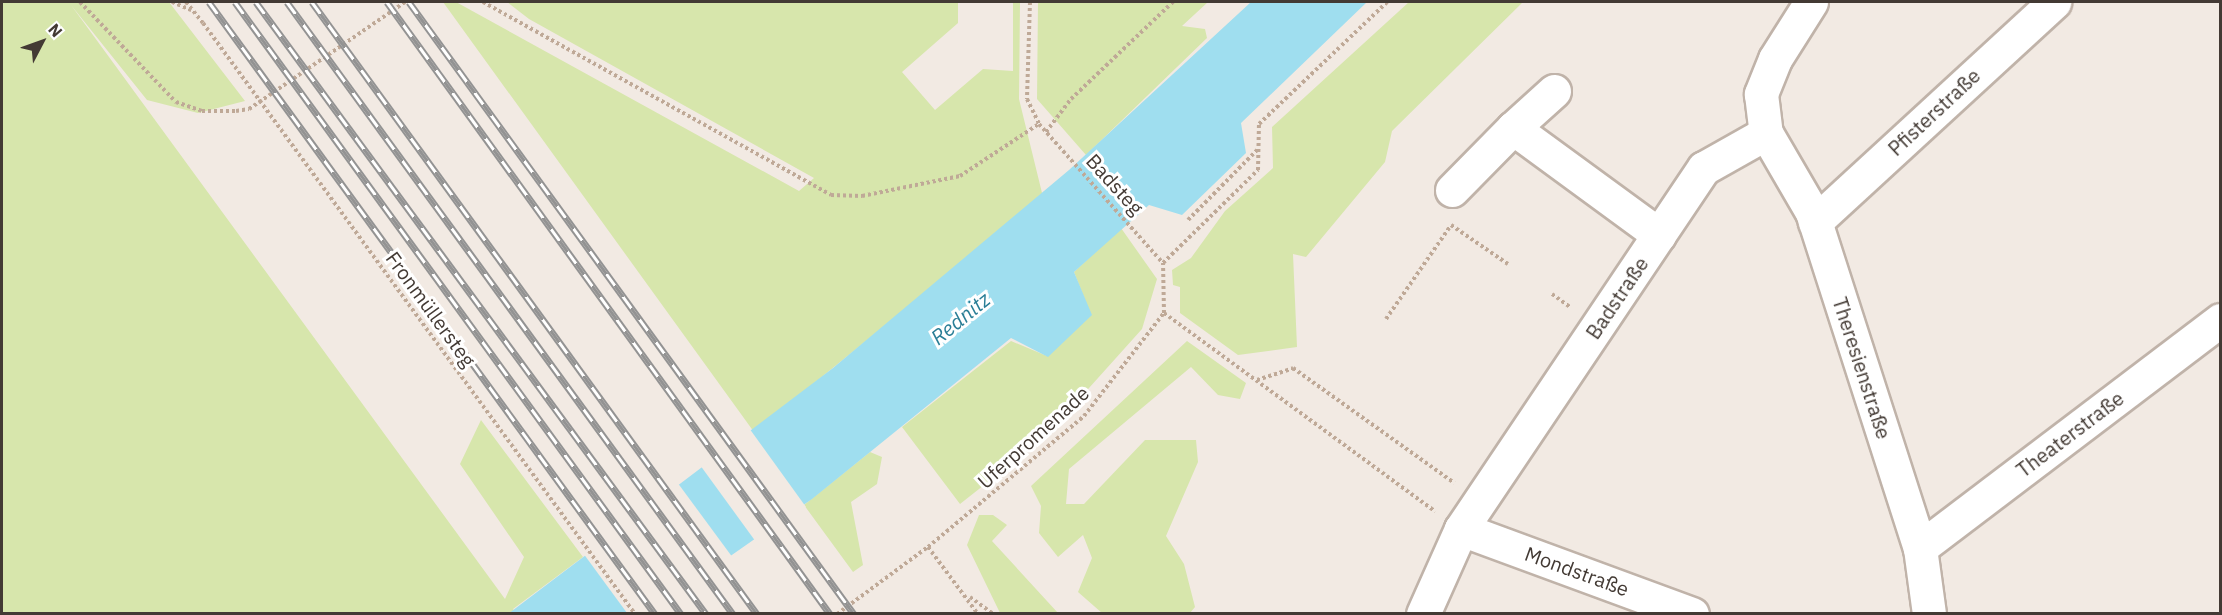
<!DOCTYPE html>
<html>
<head>
<meta charset="utf-8">
<style>
  body { margin:0 }
  #map { position:relative; width:2222px; height:615px; overflow:hidden; background:#f2eae3; font-family:"IBM Plex Sans",sans-serif }
  div>[style] { position:absolute }
  [style*='--x'] { left:calc(var(--x)*1px); top:calc(var(--y)*1px); width:calc(var(--w)*1px); rotate:calc(var(--a)*1deg) }
  .green>* { inset:0; background:#d7e6ac }
  .water>* { inset:0; background:#9fdeef }
  .pier>* { inset:0; background:#f2eae3 }
  .path>* { height:4px; margin-top:-2px; transform-origin:0; background:repeating-linear-gradient(90deg,#bfa997 0 3px,transparent 0 6px) }
  .roads { filter:drop-shadow(2px 0 #c0b3a9) drop-shadow(-2px 0 #c0b3a9) drop-shadow(0 2px #c0b3a9) drop-shadow(0 -2px #c0b3a9) }
  .minor>* { height:33px; margin:-16.5px; padding:0 16.5px; transform-origin:16.5px; border-radius:16.5px; background:#fff }
  .rail>* { height:7px; margin-top:-3.5px; transform-origin:0; background:repeating-linear-gradient(90deg,#fff 0 14px,#939393 0 28px); box-sizing:border-box; border-block:2px solid #939393 }
  .path-bridge>* { height:4px; margin-top:-2px; transform-origin:0; background:repeating-linear-gradient(90deg,#bfa997 0 3px,transparent 0 6px) }
  span { translate:-50% -50%; white-space:nowrap; text-align:center; line-height:1.15; -webkit-text-stroke:6px #fff; paint-order:stroke }
  .street-label { font-size:20px; color:#433a34 }
  .water-label { font-size:21px; color:#2a7e96; font-style:italic }
  .frame { position:absolute; inset:0; border:3px solid #433a34; pointer-events:none }
  .north { position:absolute; left:12px; top:12px; width:60px; height:60px; -webkit-text-stroke:4px #fff; paint-order:stroke; rotate:49deg; font-size:16px; font-weight:700; line-height:24px; text-align:center; color:#433a34 }
  .north::after { content:''; display:block; margin:auto; width:21px; height:27px; background:#433a34; clip-path:polygon(50% 0,100% 100%,50% 72%,0 100%) }
</style>
</head>
<body>
<div id="map">
  <div class="green">
    <div style="clip-path:polygon(2px 2px,169px 2px,245px 101px,198px 113px,147px 100px,71px 5px,505px 599px,524px 557px,460px 464px,481px 420px,583px 557px,513px 609px,516px 613px,2px 613px)"></div>
    <div style="clip-path:polygon(443px 2px,456px 2px,799px 191px,814px 178px,529px 19px,507px 2px,958px 2px,958px 23px,902px 72px,935px 110px,983px 69px,1013px 71px,1013px 2px,1020px 2px,1019px 99px,1043px 197px,754px 432px)"></div>
    <div style="clip-path:polygon(1038px 2px,1208px 2px,1182px 26px,1205px 29px,1207px 38px,1086px 155px,1037px 99px)"></div>
    <div style="clip-path:polygon(1409px 2px,1523px 2px,1392px 131px,1385px 162px,1306px 257px,1293px 254px,1297px 347px,1238px 355px,1180px 313px,1180px 287px,1173px 285px,1172px 270px,1191px 258px,1225px 211px,1273px 168px,1272px 127px)"></div>
    <div style="clip-path:polygon(1121px 228px,1157px 279px,1142px 329px,1045px 437px,960px 504px,902px 427px,1011px 341px,1047px 356px,1091px 315px,1074px 272px)"></div>
    <div style="clip-path:polygon(1187px 341px,1246px 383px,1240px 399px,1218px 395px,1191px 367px,1069px 469px,1066px 504px,1084px 504px,1145px 440px,1196px 440px,1198px 462px,1166px 536px,1184px 564px,1195px 607px,1190px 613px,1102px 613px,1078px 592px,1092px 558px,1083px 535px,1058px 557px,1039px 533px,1041px 506px,1031px 486px)"></div>
    <div style="clip-path:polygon(870px 452px,882px 457px,877px 484px,851px 502px,863px 565px,853px 572px,804px 505px)"></div>
    <div style="clip-path:polygon(979px 515px,993px 515px,1007px 525px,992px 541px,1058px 613px,1000px 613px,967px 545px)"></div>
  </div>
  <div class="water">
    <div style="clip-path:polygon(1251px 2px,1367px 2px,1241px 123px,1246px 153px,1182px 215px,1149px 205px,1074px 272px,1092px 315px,1048px 357px,1011px 338px,812px 499px,649px 613px,508px 614px,833px 368px,1069px 170px)"></div>
  </div>
  <div class="pier">
    <div style="clip-path:polygon(749px 428px,806px 507px,756px 542px,700px 465px)"></div>
    <div style="clip-path:polygon(677px 482px,733px 558px,654px 614px,627px 613px,583px 553px)"></div>
  </div>
  <div class="path">
    <div style="--x:80;--y:2;--w:139;--a:46.2"></div>
    <div style="--x:176;--y:102;--w:28;--a:19"></div>
    <div style="--x:202;--y:111;--w:34;--a:0"></div>
    <div style="--x:236;--y:111;--w:13;--a:-9"></div>
    <div style="--x:249;--y:109;--w:189;--a:-34.4"></div>
    <div style="--x:172;--y:2;--w:21;--a:23"></div>
    <div style="--x:186;--y:2;--w:27;--a:51"></div>
    <div style="--x:483;--y:2;--w:398;--a:29"></div>
    <div style="--x:831;--y:195;--w:31;--a:2"></div>
    <div style="--x:862;--y:196;--w:100;--a:-11.5"></div>
    <div style="--x:960;--y:176;--w:95;--a:-33.4"></div>
    <div style="--x:1030;--y:2;--w:97;--a:91.8"></div>
    <div style="--x:1027;--y:99;--w:28;--a:64"></div>
    <div style="--x:1039;--y:124;--w:186;--a:48.3"></div>
    <div style="--x:1046;--y:132;--w:41;--a:-52.9"></div>
    <div style="--x:1071;--y:99;--w:141;--a:-43.6"></div>
    <div style="--x:1188;--y:220;--w:100;--a:-45.4"></div>
    <div style="--x:1552;--y:294;--w:22;--a:36"></div>
    <div style="--x:1164;--y:313;--w:336;--a:36.2"></div>
    <div style="--x:1386;--y:319;--w:114;--a:-55.3"></div>
    <div style="--x:1451;--y:225;--w:69;--a:34.4"></div>
    <div style="--x:1257;--y:380;--w:38;--a:-18"></div>
    <div style="--x:1293;--y:368;--w:198;--a:35.5"></div>
    <div style="--x:928;--y:547;--w:84;--a:53.3"></div>
    <div style="--x:970;--y:597;--w:29;--a:36"></div>
    <div style="--x:837;--y:614;--w:113;--a:-36.4"></div>
    <div style="--x:928;--y:547;--w:204;--a:-40"></div>
    <div style="--x:1084;--y:416;--w:130;--a:-52.2"></div>
    <div style="--x:1164;--y:313;--w:50;--a:-91.1"></div>
    <div style="--x:1163;--y:263;--w:133;--a:-44.4"></div>
    <div style="--x:1258;--y:170;--w:46;--a:-88.8"></div>
    <div style="--x:1259;--y:124;--w:177;--a:-43.6"></div>
  </div>
  <div class="roads">
    <div class="minor">
      <div style="--x:1811;--y:2;--w:67;--a:122.3"></div>
      <div style="--x:1775;--y:59;--w:38;--a:112"></div>
      <div style="--x:1761;--y:94;--w:39;--a:83"></div>
      <div style="--x:1766;--y:133;--w:91;--a:59.8"></div>
      <div style="--x:1812;--y:212;--w:353;--a:72.2"></div>
      <div style="--x:1920;--y:548;--w:67;--a:82.2"></div>
      <div style="--x:1554;--y:91;--w:55;--a:137.9"></div>
      <div style="--x:1513;--y:128;--w:181;--a:36.2"></div>
      <div style="--x:1452;--y:190;--w:87;--a:-45.5"></div>
      <div style="--x:1815;--y:222;--w:325;--a:-42.6"></div>
      <div style="--x:1461;--y:529;--w:246;--a:20.2"></div>
      <div style="--x:1920;--y:548;--w:377;--a:-37.2"></div>
      <div style="--x:1423;--y:614;--w:93;--a:-65.9"></div>
      <div style="--x:1461;--y:529;--w:435;--a:-56.1"></div>
      <div style="--x:1704;--y:168;--w:71;--a:-29.4"></div>
    </div>
  </div>
  <div class="rail">
    <div style="--x:209;--y:2;--w:757;--a:53.92"></div>
    <div style="--x:235;--y:2;--w:757;--a:53.92"></div>
    <div style="--x:256;--y:2;--w:760;--a:53.67"></div>
    <div style="--x:287;--y:2;--w:757;--a:53.92"></div>
    <div style="--x:312;--y:2;--w:757;--a:53.98"></div>
    <div style="--x:387;--y:2;--w:756;--a:54.1"></div>
    <div style="--x:409;--y:2;--w:757;--a:53.98"></div>
  </div>
  <div class="path-bridge">
    <div style="--x:203;--y:23;--w:732;--a:53.83"></div>
  </div>
  <div class="street-label">
    <span style="left:1934px;top:112px;rotate:-43deg">Pfisterstraße</span>
    <span style="left:1115px;top:184px;rotate:48deg">Badsteg</span>
    <span style="left:1617px;top:298px;rotate:-56deg">Badstraße</span>
    <span style="left:431px;top:309px;rotate:54deg">Fronmüllersteg</span>
    <span style="left:1862px;top:368px;rotate:72deg">Theresienstraße</span>
    <span style="left:2070px;top:434px;rotate:-37deg">Theaterstraße</span>
    <span style="left:1033px;top:437px;rotate:-42deg">Uferpromenade</span>
    <span style="left:1577px;top:571px;rotate:20deg">Mondstraße</span>
  </div>
  <div class="water-label">
    <span style="left:960px;top:318px;rotate:-39deg">Rednitz</span>
  </div>
  <div class="frame"></div>
  <div class="north">N</div>
</div>
</body>
</html>
